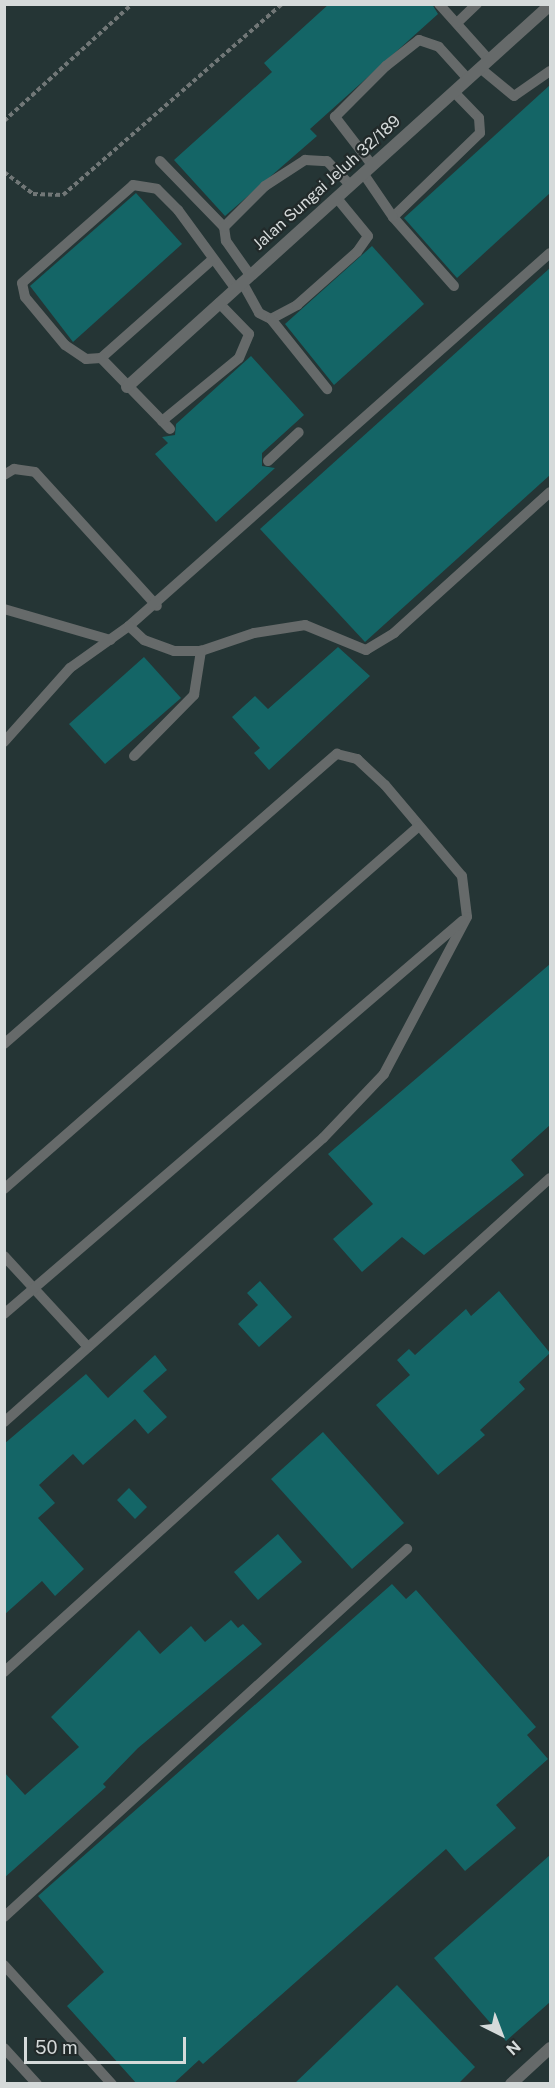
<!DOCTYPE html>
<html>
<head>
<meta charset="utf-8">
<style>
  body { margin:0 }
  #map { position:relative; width:555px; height:2088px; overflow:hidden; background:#222a2a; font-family:"Public Sans",sans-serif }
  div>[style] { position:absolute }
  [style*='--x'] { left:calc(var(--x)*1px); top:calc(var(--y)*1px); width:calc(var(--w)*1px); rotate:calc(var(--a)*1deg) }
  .built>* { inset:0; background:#253535 }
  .building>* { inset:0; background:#146566 }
  .path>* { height:4px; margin-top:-2px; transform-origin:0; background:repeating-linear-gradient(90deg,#717777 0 4.5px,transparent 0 7.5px) }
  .lane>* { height:10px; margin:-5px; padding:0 5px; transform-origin:5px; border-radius:5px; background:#666a6a }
  .street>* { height:12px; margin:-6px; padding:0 6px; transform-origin:6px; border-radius:6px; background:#666a6a }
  span { translate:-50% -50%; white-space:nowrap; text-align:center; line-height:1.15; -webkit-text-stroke:4.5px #222a2a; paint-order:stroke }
  .street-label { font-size:16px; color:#d5dada }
  .frame { position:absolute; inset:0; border:6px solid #d5dada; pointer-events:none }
  .north { position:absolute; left:471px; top:2004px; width:60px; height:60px; -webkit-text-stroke:4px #222a2a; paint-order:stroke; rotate:138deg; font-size:16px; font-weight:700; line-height:24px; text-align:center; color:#d5dada }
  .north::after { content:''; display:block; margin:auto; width:21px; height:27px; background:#d5dada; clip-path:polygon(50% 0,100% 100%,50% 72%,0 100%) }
  .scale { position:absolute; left:24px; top:2037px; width:162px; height:27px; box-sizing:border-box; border:3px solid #d5dada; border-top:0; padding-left:8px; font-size:18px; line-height:21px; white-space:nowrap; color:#d5dada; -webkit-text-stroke:4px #222a2a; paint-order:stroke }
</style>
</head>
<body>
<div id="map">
  <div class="built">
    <div style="clip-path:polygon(5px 5px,550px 5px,550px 2083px,5px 2083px)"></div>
  </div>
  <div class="building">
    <div style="clip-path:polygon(329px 4px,432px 4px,438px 14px,310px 129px,317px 136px,225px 216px,174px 160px,272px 72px,264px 63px)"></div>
    <div style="clip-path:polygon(550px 85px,550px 193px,457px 278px,404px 218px)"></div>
    <div style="clip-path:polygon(136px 193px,182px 244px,73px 342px,30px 286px)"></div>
    <div style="clip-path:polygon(372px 246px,424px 304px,334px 385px,285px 324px)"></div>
    <div style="clip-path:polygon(550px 268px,550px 475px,365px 642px,260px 529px)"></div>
    <div style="clip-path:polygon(251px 356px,304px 415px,262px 453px,262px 466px,275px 468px,216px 522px,155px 454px,168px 443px,162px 437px,175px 435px,176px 424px)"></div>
    <div style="clip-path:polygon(338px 647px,370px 676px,269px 770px,254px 753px,260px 748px,232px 717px,255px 696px,268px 709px)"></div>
    <div style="clip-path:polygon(144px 657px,181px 698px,105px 764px,69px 724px)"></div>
    <div style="clip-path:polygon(550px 964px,550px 1125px,511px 1160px,524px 1175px,424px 1255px,402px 1237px,362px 1272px,333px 1239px,373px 1204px,328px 1154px)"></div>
    <div style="clip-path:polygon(260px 1281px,292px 1317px,259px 1347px,238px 1324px,258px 1305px,247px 1293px)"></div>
    <div style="clip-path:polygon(499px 1291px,550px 1353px,519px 1382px,525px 1389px,480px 1430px,485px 1435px,438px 1475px,376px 1405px,410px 1375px,397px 1360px,409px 1349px,415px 1355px,466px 1309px,471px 1316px)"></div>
    <div style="clip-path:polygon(155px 1355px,167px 1370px,143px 1391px,167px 1417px,148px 1434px,135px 1419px,83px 1465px,73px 1454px,39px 1485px,55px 1503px,38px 1518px,84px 1569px,55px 1596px,42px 1581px,4px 1615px,4px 1444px,86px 1374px,108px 1398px)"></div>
    <div style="clip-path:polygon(323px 1432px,404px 1523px,352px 1569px,271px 1479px)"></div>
    <div style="clip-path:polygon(129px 1488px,147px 1507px,135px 1519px,117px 1500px)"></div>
    <div style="clip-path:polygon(278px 1534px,302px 1562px,258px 1600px,234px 1572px)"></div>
    <div style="clip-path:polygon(392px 1584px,406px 1599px,416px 1590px,536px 1727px,527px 1735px,548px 1759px,496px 1805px,516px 1828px,465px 1871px,446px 1849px,203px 2064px,199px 2060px,173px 2084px,137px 2084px,67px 2006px,104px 1972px,38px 1896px)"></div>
    <div style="clip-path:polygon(231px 1620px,238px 1628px,243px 1624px,262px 1644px,138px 1748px,103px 1784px,106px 1787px,4px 1878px,4px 1772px,25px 1795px,79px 1747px,51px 1717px,139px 1630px,160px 1654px,191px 1626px,205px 1642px)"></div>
    <div style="clip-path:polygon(550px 1855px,550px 2002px,506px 2041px,434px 1958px)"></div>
    <div style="clip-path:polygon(397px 1985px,475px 2067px,458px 2084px,294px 2084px)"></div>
  </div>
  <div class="path">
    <div style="--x:4;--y:121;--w:173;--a:-42.4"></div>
    <div style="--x:4;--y:172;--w:36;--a:37"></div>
    <div style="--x:33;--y:194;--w:30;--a:2"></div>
    <div style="--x:63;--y:195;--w:291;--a:-41.1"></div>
  </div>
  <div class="lane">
    <div style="--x:439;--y:4;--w:75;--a:48.2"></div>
    <div style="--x:457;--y:23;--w:28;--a:-44"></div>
    <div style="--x:480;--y:68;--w:44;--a:39.5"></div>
    <div style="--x:514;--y:96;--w:44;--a:-34.8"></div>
    <div style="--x:454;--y:92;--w:36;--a:46"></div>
    <div style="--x:479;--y:118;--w:15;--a:86"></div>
    <div style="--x:480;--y:133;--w:121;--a:136"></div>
    <div style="--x:393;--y:217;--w:92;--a:48.5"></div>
    <div style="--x:160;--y:161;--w:92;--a:45.9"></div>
    <div style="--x:372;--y:165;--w:61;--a:-127.6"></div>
    <div style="--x:335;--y:117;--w:72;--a:-45"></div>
    <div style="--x:386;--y:66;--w:42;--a:-38.2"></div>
    <div style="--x:419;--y:40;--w:21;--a:19"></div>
    <div style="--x:439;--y:47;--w:43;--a:47.8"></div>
    <div style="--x:363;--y:173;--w:53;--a:55.7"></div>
    <div style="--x:213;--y:259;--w:149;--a:138.5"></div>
    <div style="--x:101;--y:358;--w:15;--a:176"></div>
    <div style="--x:86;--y:359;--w:25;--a:-146"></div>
    <div style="--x:65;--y:345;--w:62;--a:-129.8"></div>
    <div style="--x:25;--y:297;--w:14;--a:-102"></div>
    <div style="--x:22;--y:283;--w:148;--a:-41.4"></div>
    <div style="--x:133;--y:185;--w:24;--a:9"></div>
    <div style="--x:157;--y:189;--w:30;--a:45"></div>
    <div style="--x:178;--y:210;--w:97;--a:53.8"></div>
    <div style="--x:250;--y:275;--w:42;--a:-125.2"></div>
    <div style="--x:226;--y:241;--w:14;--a:-98"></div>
    <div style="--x:224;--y:227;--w:58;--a:-45"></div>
    <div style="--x:265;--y:186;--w:48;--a:-33"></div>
    <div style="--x:305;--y:160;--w:22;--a:3"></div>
    <div style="--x:327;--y:161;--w:33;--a:46"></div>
    <div style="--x:242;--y:282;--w:35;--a:61"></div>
    <div style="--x:259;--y:313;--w:13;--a:27"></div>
    <div style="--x:271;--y:319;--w:30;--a:-28"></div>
    <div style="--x:297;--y:305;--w:80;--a:-41.5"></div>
    <div style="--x:357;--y:252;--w:19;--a:-55"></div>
    <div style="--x:368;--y:236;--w:50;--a:-129.4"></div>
    <div style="--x:271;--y:319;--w:90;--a:51.3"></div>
    <div style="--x:101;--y:358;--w:99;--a:45.8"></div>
    <div style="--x:162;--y:421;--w:99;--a:-39.3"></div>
    <div style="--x:239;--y:358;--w:26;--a:-67"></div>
    <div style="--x:249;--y:334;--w:43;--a:-134.1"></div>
    <div style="--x:268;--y:461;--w:42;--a:-43.1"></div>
    <div style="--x:4;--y:475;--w:12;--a:-31"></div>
    <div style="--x:14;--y:469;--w:21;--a:8"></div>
    <div style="--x:35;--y:472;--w:181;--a:47.7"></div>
    <div style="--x:4;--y:609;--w:111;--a:16.2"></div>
    <div style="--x:129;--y:626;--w:562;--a:-41.54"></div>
    <div style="--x:4;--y:742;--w:99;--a:-48.3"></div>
    <div style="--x:70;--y:668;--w:72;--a:-35.4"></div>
    <div style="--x:129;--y:626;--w:21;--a:43"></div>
    <div style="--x:144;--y:640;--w:32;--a:20"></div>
    <div style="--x:174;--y:651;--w:27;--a:0"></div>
    <div style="--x:201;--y:651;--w:56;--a:-18.8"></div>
    <div style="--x:254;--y:633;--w:52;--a:-8.9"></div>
    <div style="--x:305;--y:625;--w:66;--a:22.3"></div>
    <div style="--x:366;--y:650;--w:33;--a:-31"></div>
    <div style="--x:394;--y:633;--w:210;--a:-42.1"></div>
    <div style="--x:134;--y:756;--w:86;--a:-45.5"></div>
    <div style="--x:194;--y:695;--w:45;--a:-81"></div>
    <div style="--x:4;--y:1044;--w:442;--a:-41.1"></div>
    <div style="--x:337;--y:754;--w:21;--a:14"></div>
    <div style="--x:357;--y:759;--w:38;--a:43"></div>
    <div style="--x:385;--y:785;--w:119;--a:49.8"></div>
    <div style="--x:462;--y:876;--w:41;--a:83"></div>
    <div style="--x:467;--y:917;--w:178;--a:117.9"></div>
    <div style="--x:384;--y:1074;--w:88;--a:133.6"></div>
    <div style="--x:323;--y:1138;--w:427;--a:138.3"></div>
    <div style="--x:4;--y:1189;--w:551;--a:-41.18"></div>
    <div style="--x:4;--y:1256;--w:124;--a:47.3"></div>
    <div style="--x:4;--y:1314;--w:604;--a:-40.63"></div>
    <div style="--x:4;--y:1672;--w:736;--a:-42.14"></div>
    <div style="--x:4;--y:1917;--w:546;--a:-42.4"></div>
    <div style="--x:4;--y:1965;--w:161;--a:47.8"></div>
    <div style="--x:4;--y:2048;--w:49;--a:47.5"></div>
  </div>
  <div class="street">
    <div style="--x:127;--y:387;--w:570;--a:-42.08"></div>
    <div style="--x:511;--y:2084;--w:53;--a:-42.7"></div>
  </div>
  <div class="street-label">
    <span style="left:327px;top:183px;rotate:-42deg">Jalan Sungai Jeluh 32/189</span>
  </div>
  <div class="frame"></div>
  <div class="north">N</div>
  <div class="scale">50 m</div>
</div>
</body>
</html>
